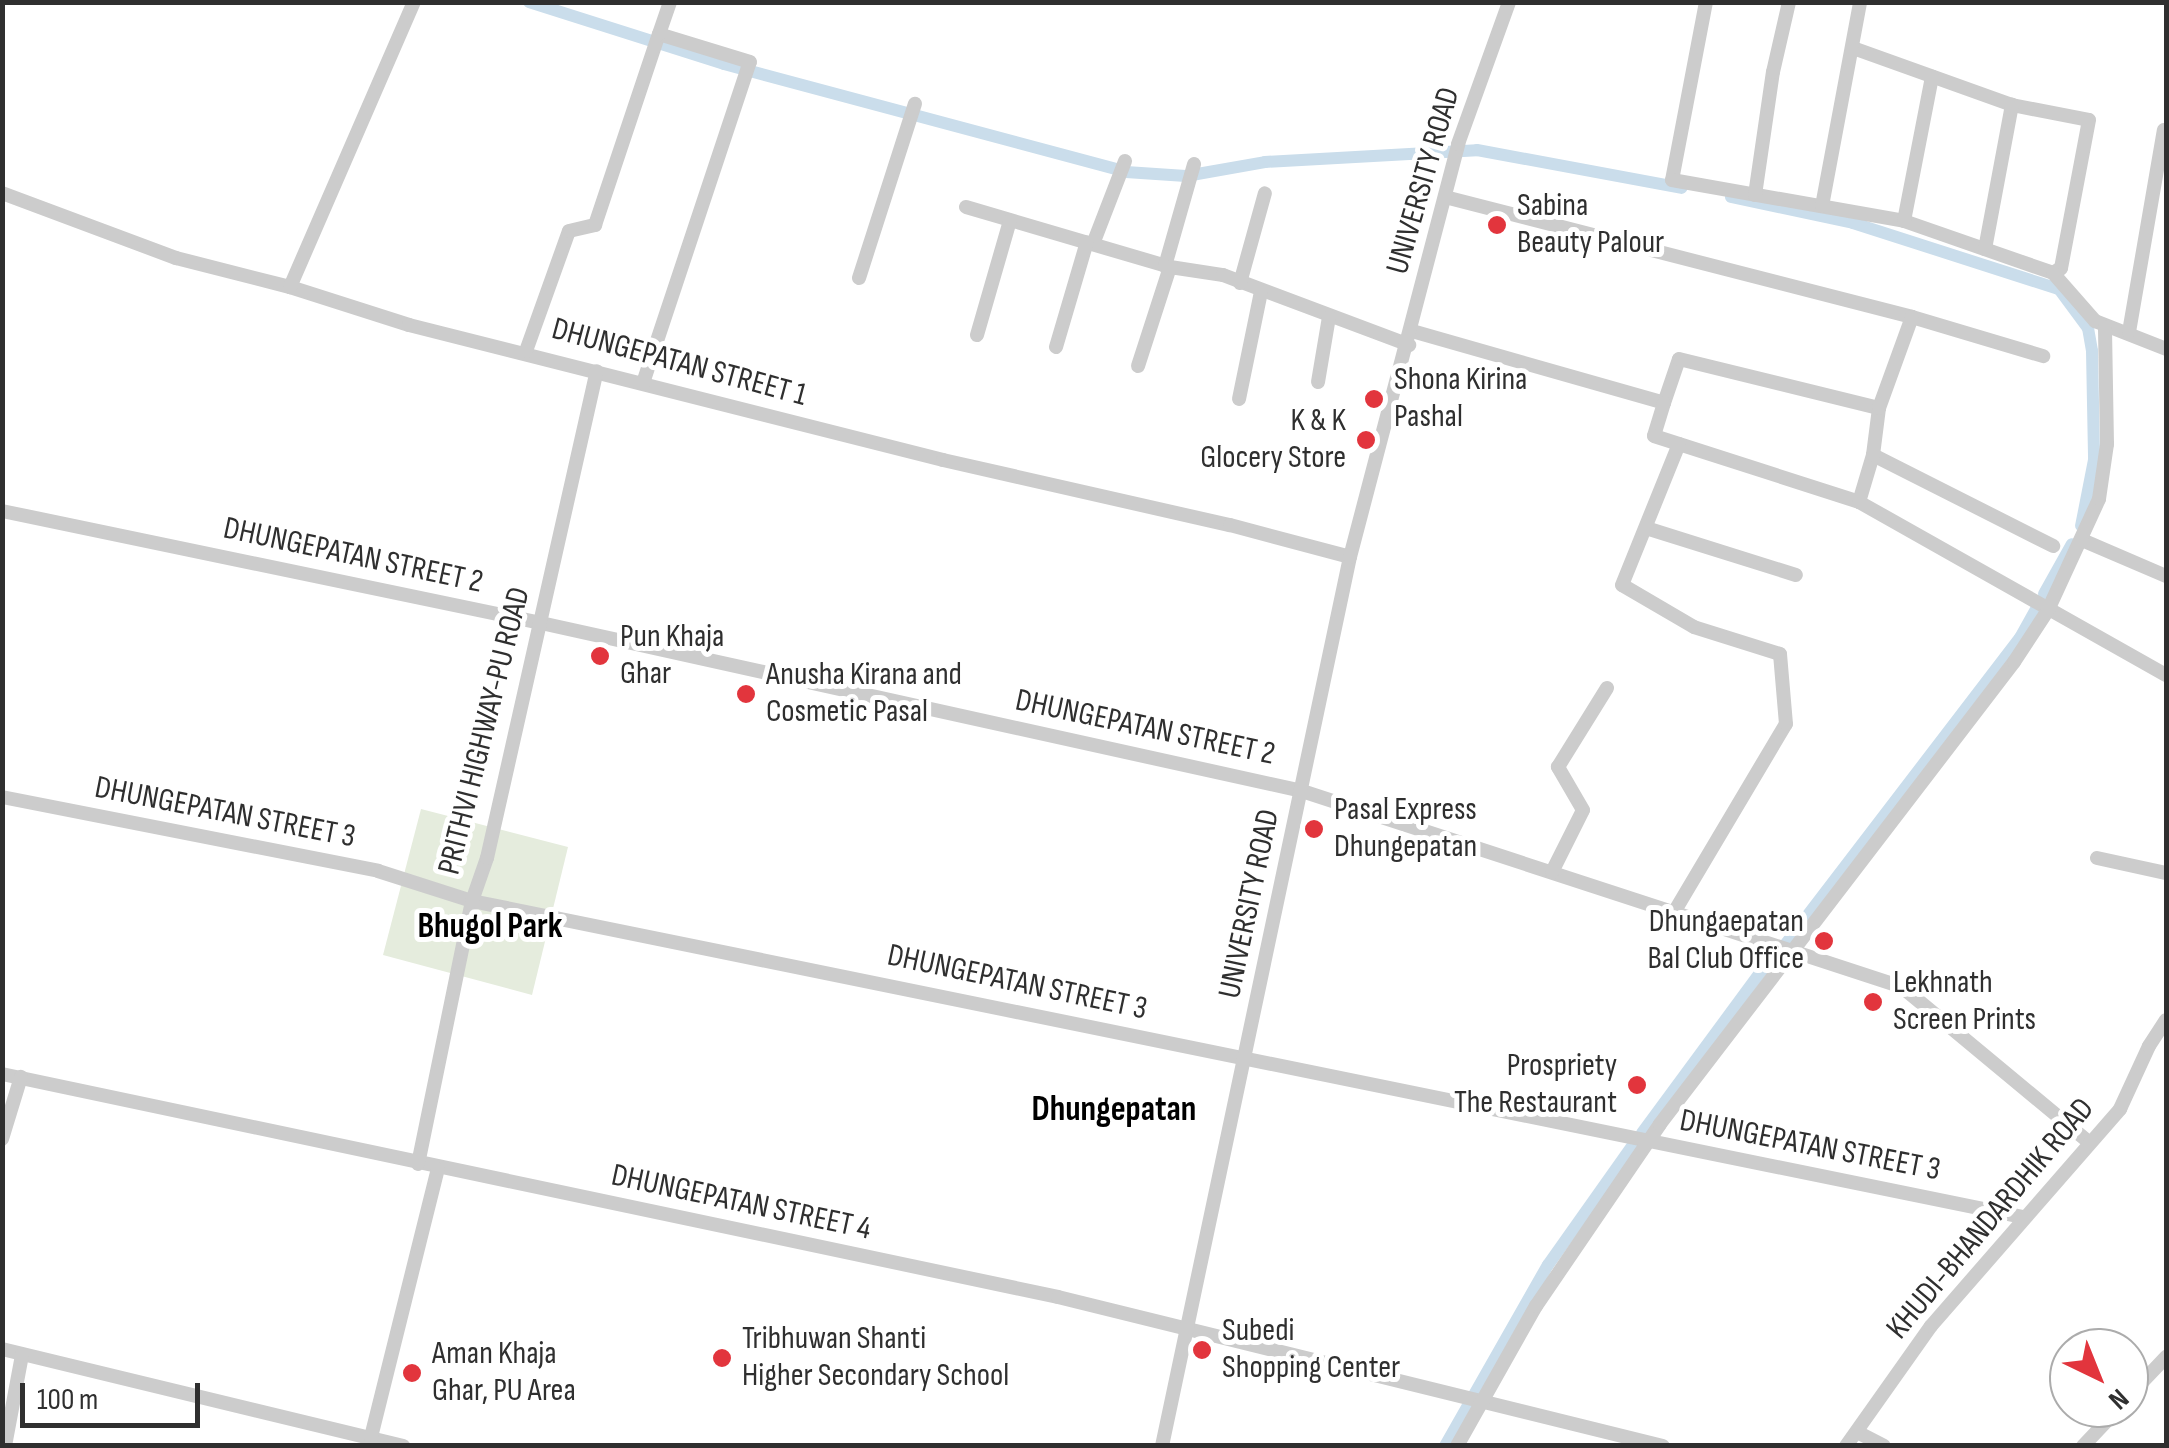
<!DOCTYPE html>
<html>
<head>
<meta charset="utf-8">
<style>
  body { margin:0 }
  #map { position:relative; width:2169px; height:1448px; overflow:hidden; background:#fff; font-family:"Sofia Sans Condensed",sans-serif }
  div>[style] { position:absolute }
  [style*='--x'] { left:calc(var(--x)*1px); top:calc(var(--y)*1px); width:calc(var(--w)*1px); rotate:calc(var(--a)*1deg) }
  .green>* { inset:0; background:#e5ecdd }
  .canal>* { height:12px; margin:-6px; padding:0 6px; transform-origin:6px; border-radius:6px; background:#caddeb }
  .minor>* { height:14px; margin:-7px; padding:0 7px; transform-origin:7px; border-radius:7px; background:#ccc }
  .dots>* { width:28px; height:28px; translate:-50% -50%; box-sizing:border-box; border:5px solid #fff; border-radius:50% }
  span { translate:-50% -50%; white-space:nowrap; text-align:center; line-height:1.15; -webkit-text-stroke:10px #fff; paint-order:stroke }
  .street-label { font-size:32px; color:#2f2f2f }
  .poi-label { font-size:32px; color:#2f2f2f }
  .left { translate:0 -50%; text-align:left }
  .right { translate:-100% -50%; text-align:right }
  .neighbourhood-label { font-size:35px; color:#000; font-weight:700 }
  .frame { position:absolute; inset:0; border:5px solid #2f2f2f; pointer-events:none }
  .north { position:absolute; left:2049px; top:1328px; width:100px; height:100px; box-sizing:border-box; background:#fff; border:2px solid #acacac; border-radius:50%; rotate:137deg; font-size:28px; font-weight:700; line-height:40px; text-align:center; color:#2f2f2f }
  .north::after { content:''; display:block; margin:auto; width:35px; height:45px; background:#e2353d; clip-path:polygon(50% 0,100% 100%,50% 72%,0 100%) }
  .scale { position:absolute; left:20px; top:1383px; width:180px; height:45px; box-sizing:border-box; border:5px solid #2f2f2f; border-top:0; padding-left:12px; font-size:30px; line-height:35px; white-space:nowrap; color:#2f2f2f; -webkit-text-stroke:8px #fff; paint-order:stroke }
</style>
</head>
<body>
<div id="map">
  <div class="green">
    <div style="clip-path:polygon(421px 809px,568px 847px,532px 995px,383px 955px)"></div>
  </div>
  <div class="canal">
    <div style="--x:529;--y:2;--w:205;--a:17.6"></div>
    <div style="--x:724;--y:64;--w:416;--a:15"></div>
    <div style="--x:1126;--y:172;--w:60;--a:3.8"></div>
    <div style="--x:1186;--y:176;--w:80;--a:-10"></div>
    <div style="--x:1265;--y:162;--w:212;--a:-3.2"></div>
    <div style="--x:1477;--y:150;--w:208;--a:10.5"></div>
    <div style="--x:1731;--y:197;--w:125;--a:12"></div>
    <div style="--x:1853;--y:223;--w:216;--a:17.8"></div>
    <div style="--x:2059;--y:289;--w:49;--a:53.4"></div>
    <div style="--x:2088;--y:328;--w:23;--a:80"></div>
    <div style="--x:2092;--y:351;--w:109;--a:88.9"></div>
    <div style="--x:2094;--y:460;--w:67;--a:101.1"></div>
    <div style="--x:2044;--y:594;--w:57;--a:-60.8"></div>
    <div style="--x:1785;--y:945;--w:387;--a:-52.6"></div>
    <div style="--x:2020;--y:638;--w:39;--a:-61"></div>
    <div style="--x:1642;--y:1133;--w:212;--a:-53.6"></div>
    <div style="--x:1445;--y:1446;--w:208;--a:-60.4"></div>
    <div style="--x:1548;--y:1265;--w:151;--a:-54.7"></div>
  </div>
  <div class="minor">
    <div style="--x:1706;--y:2;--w:181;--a:100.8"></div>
    <div style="--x:1672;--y:180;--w:236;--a:10"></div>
    <div style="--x:1904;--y:221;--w:158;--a:19.2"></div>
    <div style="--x:1853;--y:48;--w:169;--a:19.7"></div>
    <div style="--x:2012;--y:105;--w:78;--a:11"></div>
    <div style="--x:2089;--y:120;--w:151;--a:100.7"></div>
    <div style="--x:2061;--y:268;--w:9;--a:148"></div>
    <div style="--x:2053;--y:273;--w:64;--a:48.8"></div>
    <div style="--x:2095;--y:321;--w:76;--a:21.5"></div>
    <div style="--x:2;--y:193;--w:186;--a:20.5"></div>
    <div style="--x:176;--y:258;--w:118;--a:14.3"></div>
    <div style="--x:290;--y:287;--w:125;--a:17.7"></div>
    <div style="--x:409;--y:325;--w:551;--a:14.19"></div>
    <div style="--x:943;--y:460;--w:294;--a:12.8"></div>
    <div style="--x:1230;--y:525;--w:124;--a:14.9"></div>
    <div style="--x:1755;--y:195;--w:124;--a:-81.7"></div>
    <div style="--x:1773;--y:72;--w:72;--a:-77.1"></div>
    <div style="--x:1445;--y:197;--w:482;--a:14.4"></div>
    <div style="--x:1912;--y:317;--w:137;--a:16.6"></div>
    <div style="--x:1822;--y:206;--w:208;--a:-79.4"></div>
    <div style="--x:966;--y:207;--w:213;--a:16.4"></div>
    <div style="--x:1170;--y:267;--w:54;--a:8.6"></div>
    <div style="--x:1223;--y:275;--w:199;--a:20.6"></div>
    <div style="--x:1904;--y:221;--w:147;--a:-79"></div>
    <div style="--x:1093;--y:244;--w:89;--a:-68.9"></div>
    <div style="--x:1985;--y:249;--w:147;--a:-79.4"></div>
    <div style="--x:1165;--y:266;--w:106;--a:-74.1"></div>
    <div style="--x:859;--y:278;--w:183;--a:-72.2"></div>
    <div style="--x:1240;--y:283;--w:93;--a:-74.5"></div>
    <div style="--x:290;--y:287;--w:311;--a:-66.5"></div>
    <div style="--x:1412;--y:331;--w:262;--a:15.9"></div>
    <div style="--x:1664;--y:403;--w:46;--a:-71.2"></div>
    <div style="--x:1679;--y:359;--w:206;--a:13.8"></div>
    <div style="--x:2129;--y:332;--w:205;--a:-80.2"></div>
    <div style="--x:977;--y:335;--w:119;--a:-73.9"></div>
    <div style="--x:1056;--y:347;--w:109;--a:-73.6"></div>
    <div style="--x:526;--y:351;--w:127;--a:-70.3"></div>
    <div style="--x:569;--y:231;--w:27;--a:-13"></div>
    <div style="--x:595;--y:225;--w:201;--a:-71.5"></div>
    <div style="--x:1138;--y:366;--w:104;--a:-72.1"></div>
    <div style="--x:1318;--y:382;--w:66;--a:-80.4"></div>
    <div style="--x:643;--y:383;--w:338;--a:-71.6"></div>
    <div style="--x:750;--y:62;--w:95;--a:-162.9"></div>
    <div style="--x:659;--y:34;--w:34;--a:-71"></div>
    <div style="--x:1239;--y:399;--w:109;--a:-78.4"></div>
    <div style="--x:1664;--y:403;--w:34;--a:107"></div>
    <div style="--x:1654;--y:436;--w:215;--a:17.8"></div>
    <div style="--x:1859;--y:502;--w:352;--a:29.4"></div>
    <div style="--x:1873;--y:455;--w:202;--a:26.8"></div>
    <div style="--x:1859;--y:502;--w:49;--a:-73.4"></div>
    <div style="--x:1873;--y:455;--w:47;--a:-82.7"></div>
    <div style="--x:1879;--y:408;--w:97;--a:-70.1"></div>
    <div style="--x:2;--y:511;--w:551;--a:11.74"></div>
    <div style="--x:541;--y:623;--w:779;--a:12.45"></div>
    <div style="--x:1302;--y:791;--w:631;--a:18.09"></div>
    <div style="--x:1902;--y:987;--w:244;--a:39.7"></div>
    <div style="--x:1646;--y:528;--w:157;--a:17.4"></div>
    <div style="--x:2082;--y:540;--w:91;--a:23.2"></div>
    <div style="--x:2;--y:797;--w:383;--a:11.1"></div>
    <div style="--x:378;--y:871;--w:99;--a:17.7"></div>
    <div style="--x:472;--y:901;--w:1582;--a:11.52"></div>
    <div style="--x:2097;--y:858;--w:71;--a:12.3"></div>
    <div style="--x:1552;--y:872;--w:69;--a:-63.4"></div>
    <div style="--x:1583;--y:810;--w:50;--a:-120.2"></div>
    <div style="--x:1558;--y:767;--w:93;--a:-58.2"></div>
    <div style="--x:1673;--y:914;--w:221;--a:-59.3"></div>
    <div style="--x:1786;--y:724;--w:70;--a:-94.9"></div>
    <div style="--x:1780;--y:654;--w:90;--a:-162.6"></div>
    <div style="--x:1694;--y:627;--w:83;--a:-149.7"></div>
    <div style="--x:1622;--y:585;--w:152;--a:-68"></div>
    <div style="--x:2;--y:1074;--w:1079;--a:11.92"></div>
    <div style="--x:1058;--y:1297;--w:623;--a:13.84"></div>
    <div style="--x:2;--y:1139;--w:65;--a:-73"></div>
    <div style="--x:418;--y:1164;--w:268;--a:-78.4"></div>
    <div style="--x:472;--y:901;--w:46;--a:-70.8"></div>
    <div style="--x:487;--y:858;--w:499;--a:-77.3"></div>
    <div style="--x:2;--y:1349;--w:413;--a:13.6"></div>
    <div style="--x:2129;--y:1396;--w:54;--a:-46.5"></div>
    <div style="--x:1857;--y:1432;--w:30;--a:27"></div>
    <div style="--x:371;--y:1437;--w:276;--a:-76"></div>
    <div style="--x:5;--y:1446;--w:93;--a:-79.4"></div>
    <div style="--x:1162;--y:1446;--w:909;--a:-78.06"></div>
    <div style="--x:1350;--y:557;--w:427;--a:-75.3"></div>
    <div style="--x:1458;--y:144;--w:151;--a:-70.2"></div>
    <div style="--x:1457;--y:1446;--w:161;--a:-60.6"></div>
    <div style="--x:1536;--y:1306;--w:220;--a:-55.7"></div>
    <div style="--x:1660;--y:1124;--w:582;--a:-52.54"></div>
    <div style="--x:2014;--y:662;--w:62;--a:-56.8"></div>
    <div style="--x:2048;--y:610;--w:122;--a:-65.3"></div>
    <div style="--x:2099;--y:499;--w:56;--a:-81.7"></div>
    <div style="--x:2107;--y:444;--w:117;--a:-91"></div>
    <div style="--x:1846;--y:1446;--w:147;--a:-54.7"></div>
    <div style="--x:1931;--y:1326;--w:288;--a:-48.9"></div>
    <div style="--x:2120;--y:1109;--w:69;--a:-65.3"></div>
    <div style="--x:2149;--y:1046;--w:31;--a:-57"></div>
    <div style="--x:2083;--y:1446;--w:52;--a:-46.5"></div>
  </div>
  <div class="dots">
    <div style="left:1497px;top:225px;background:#e2353d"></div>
    <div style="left:1374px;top:399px;background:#e2353d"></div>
    <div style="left:1366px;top:440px;background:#e2353d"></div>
    <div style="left:600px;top:656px;background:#e2353d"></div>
    <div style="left:746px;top:694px;background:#e2353d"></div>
    <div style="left:1314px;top:829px;background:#e2353d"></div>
    <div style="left:1824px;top:941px;background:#e2353d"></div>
    <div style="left:1873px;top:1002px;background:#e2353d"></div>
    <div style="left:1637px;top:1085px;background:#e2353d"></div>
    <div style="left:1202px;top:1350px;background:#e2353d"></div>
    <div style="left:722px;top:1358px;background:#e2353d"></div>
    <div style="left:412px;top:1373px;background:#e2353d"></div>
  </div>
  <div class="street-label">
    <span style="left:1424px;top:181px;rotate:-74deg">UNIVERSITY ROAD</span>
    <span style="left:679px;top:363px;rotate:15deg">DHUNGEPATAN STREET 1</span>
    <span style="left:353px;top:556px;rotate:12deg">DHUNGEPATAN STREET 2</span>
    <span style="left:1145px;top:728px;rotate:12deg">DHUNGEPATAN STREET 2</span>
    <span style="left:485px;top:731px;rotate:-76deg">PRITHVI HIGHWAY-PU ROAD</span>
    <span style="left:225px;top:813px;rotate:11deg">DHUNGEPATAN STREET 3</span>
    <span style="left:1250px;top:904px;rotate:-78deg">UNIVERSITY ROAD</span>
    <span style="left:1017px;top:983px;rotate:12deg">DHUNGEPATAN STREET 3</span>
    <span style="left:1810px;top:1146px;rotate:11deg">DHUNGEPATAN STREET 3</span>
    <span style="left:741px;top:1203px;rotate:12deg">DHUNGEPATAN STREET 4</span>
    <span style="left:1991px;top:1219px;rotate:-50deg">KHUDI-BHANDARDHIK ROAD</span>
  </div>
  <div class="poi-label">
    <span class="left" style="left:1517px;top:225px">Sabina<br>Beauty Palour</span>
    <span class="left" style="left:1394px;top:399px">Shona Kirina<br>Pashal</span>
    <span class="right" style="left:1346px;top:440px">K &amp; K<br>Glocery Store</span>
    <span class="left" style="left:620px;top:656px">Pun Khaja<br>Ghar</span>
    <span class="left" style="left:766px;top:694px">Anusha Kirana and<br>Cosmetic Pasal</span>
    <span class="left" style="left:1334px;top:829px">Pasal Express<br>Dhungepatan</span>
    <span class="right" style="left:1804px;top:941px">Dhungaepatan<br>Bal Club Office</span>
    <span class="left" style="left:1893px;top:1002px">Lekhnath<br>Screen Prints</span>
    <span class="right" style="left:1617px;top:1085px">Prospriety<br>The Restaurant</span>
    <span class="left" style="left:1222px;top:1350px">Subedi<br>Shopping Center</span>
    <span class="left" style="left:742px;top:1358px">Tribhuwan Shanti<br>Higher Secondary School</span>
    <span class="left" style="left:432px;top:1373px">Aman Khaja<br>Ghar, PU Area</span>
  </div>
  <div class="neighbourhood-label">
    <span style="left:490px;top:927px">Bhugol Park</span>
    <span style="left:1114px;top:1110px">Dhungepatan</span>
  </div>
  <div class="frame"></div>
  <div class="north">N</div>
  <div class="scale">100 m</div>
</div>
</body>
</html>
